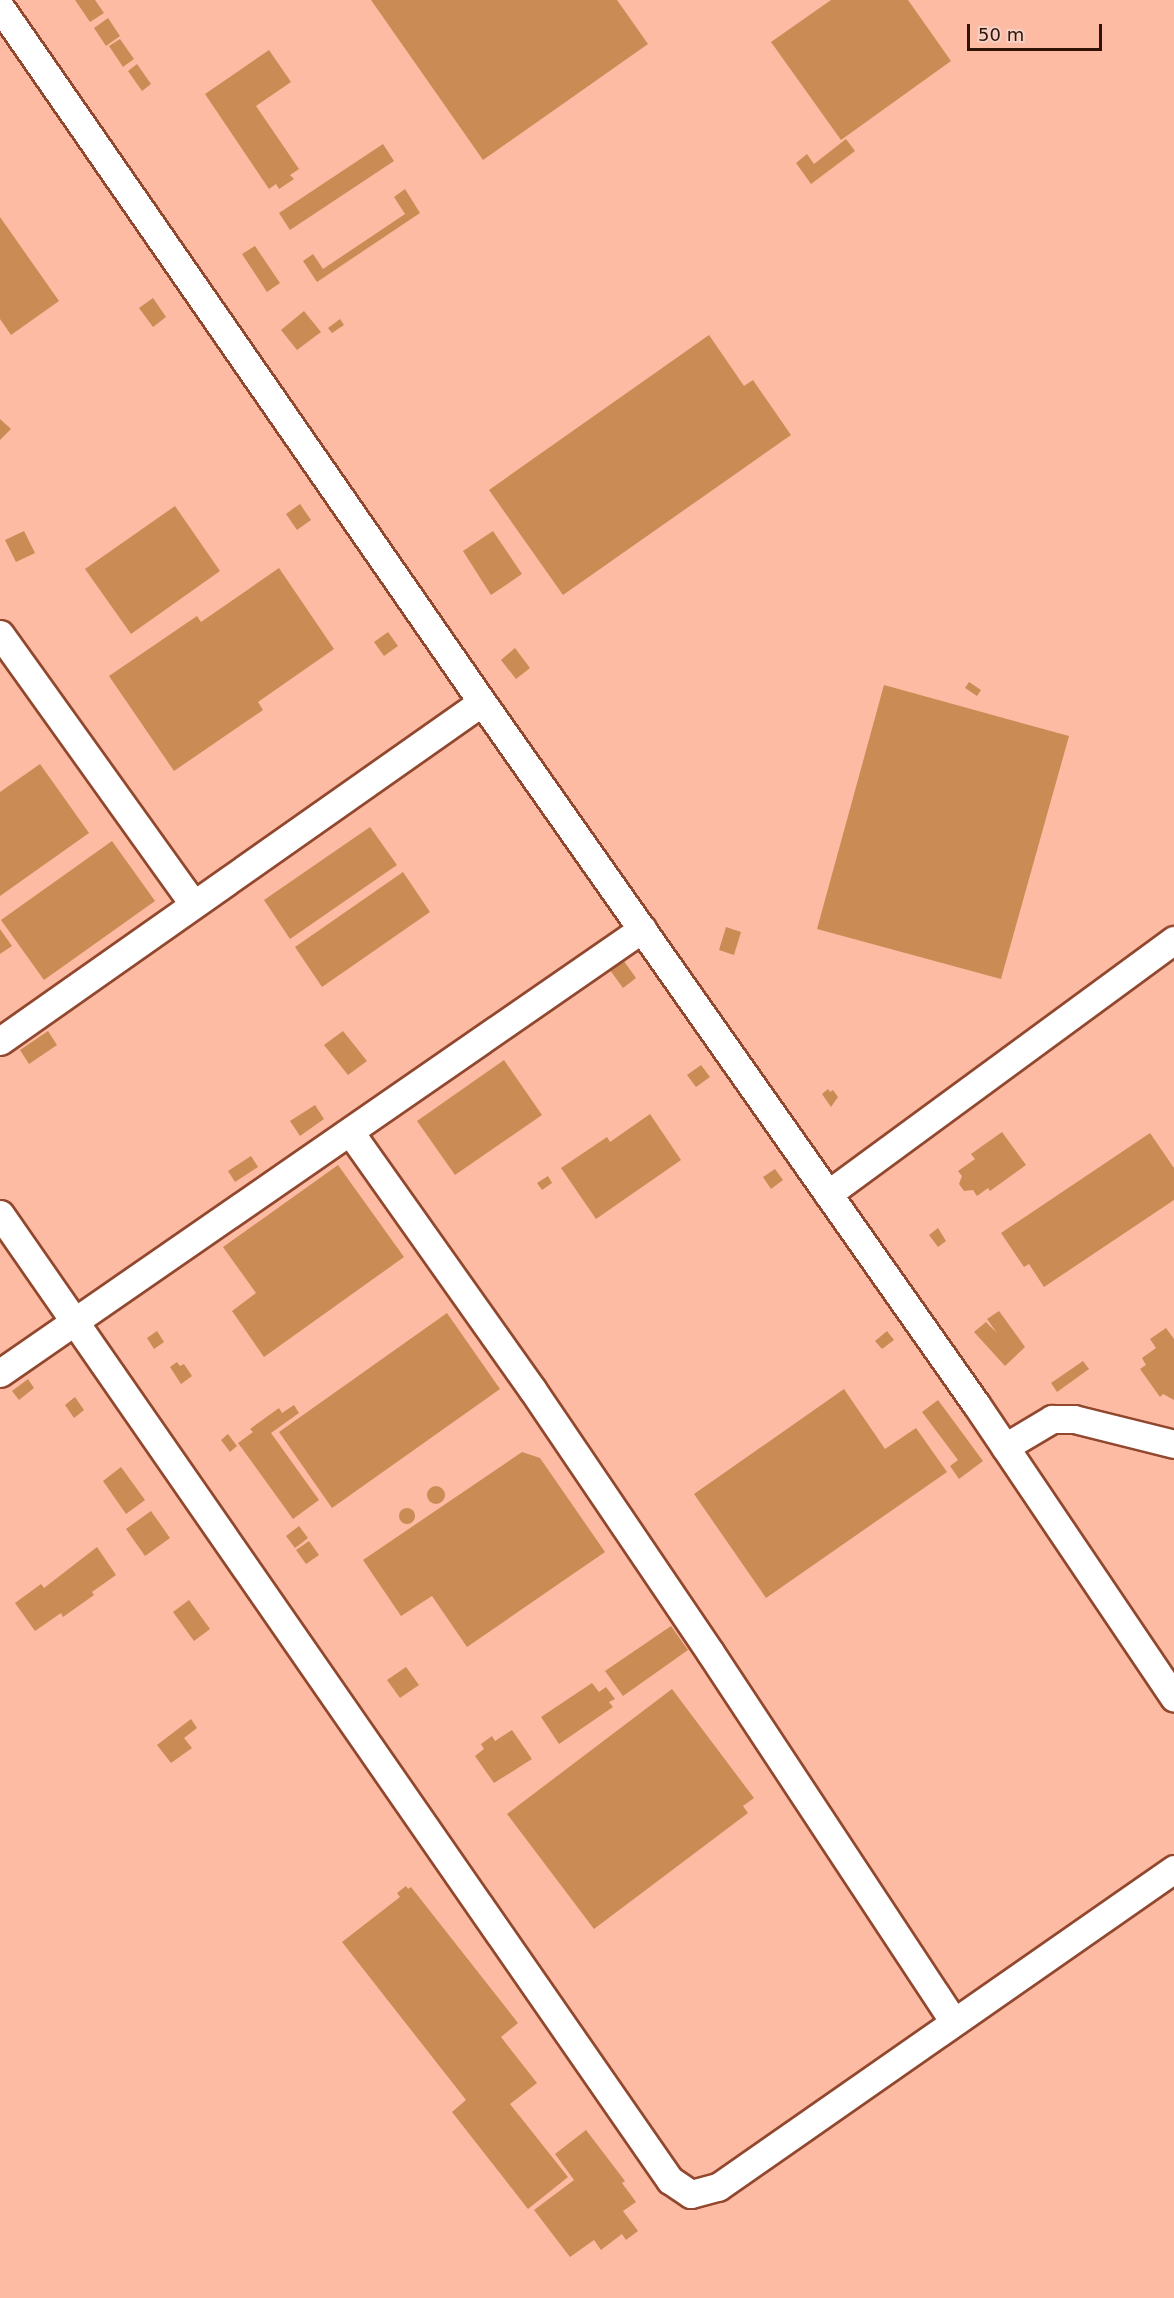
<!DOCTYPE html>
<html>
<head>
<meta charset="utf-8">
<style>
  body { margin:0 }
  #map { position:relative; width:1174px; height:2298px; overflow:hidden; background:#febba3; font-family:"DejaVu Sans",sans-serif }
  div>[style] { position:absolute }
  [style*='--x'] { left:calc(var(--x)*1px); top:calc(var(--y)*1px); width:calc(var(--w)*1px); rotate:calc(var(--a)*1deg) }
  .building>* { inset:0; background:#cb8b54 }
  .round { border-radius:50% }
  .roads { filter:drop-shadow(2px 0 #91482e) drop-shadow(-2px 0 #91482e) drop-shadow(0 2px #91482e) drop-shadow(0 -2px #91482e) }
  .minor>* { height:27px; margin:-13.5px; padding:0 13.5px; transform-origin:13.5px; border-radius:13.5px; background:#fff }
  span { translate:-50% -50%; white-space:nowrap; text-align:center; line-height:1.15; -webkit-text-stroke:4.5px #f4d1c5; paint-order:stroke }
  .scale { position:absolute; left:967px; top:24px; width:135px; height:27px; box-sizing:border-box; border:3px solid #301207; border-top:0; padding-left:8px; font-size:18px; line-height:21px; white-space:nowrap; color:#301207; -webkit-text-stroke:4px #f4d1c5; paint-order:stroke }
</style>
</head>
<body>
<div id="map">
  <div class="building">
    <div style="clip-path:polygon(75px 0,95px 0,104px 13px,90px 22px)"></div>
    <div style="clip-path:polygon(371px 0,617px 0,648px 44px,483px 160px)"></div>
    <div style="clip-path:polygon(831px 0,908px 0,951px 61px,841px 140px,771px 42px)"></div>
    <div style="clip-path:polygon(108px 18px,120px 36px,106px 46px,94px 28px)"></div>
    <div style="clip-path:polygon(120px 39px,134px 59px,123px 67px,109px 46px)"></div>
    <div style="clip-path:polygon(269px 50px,291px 82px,256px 106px,299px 169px,290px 175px,294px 179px,279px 189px,276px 184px,269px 189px,205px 94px)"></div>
    <div style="clip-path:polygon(137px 64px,151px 84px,142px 91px,128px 71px)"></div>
    <div style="clip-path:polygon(846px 139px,855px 151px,811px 184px,796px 163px,807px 154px,814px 164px)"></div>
    <div style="clip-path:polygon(383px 144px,394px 161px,290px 230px,279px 213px)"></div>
    <div style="clip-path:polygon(405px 189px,420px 213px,317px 282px,303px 261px,313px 254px,323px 269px,405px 214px,394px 197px)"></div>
    <div style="clip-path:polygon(0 217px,59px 301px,11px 335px,0 319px)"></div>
    <div style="clip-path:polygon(255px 246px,280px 283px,267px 292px,242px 254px)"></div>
    <div style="clip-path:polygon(153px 298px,166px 317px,153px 327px,139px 308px)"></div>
    <div style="clip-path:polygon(304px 311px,321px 332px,297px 350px,281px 330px)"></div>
    <div style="clip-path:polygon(340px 319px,344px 325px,332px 333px,328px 328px)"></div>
    <div style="clip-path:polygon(709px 335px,744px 386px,753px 380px,791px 435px,563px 595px,489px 490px)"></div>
    <div style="clip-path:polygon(0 419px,11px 429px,0 440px)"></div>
    <div style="clip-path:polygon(300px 504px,311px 520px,297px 530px,286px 514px)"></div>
    <div style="clip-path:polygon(175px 506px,220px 571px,131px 634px,85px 569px)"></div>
    <div style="clip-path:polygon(24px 531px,35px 553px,16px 562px,5px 540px)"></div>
    <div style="clip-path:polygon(493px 531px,522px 574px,491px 595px,463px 551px)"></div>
    <div style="clip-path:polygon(279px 568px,334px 649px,258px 702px,263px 710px,174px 771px,109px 676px,197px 616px,201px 622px)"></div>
    <div style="clip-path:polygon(388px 632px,398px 646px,384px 656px,374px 642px)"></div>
    <div style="clip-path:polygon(515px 648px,530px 668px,516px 679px,501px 660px)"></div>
    <div style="clip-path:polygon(969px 682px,981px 690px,977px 696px,965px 688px)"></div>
    <div style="clip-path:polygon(884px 685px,1069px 736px,1001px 979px,817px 929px)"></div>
    <div style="clip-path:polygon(40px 764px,89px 833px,0 896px,0 792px)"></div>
    <div style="clip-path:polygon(370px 827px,397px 865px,290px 939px,264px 900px)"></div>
    <div style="clip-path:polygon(112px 841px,155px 901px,44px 980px,1px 920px)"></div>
    <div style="clip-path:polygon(403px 872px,430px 912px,322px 987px,295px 947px)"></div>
    <div style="clip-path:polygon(726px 927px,741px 932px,734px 955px,719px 950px)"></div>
    <div style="clip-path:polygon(0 929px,12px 946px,0 954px)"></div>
    <div style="clip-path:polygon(621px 957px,636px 978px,623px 988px,607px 966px)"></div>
    <div style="clip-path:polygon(48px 1031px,57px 1045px,29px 1064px,20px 1050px)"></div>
    <div style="clip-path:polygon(343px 1031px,367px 1061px,348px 1075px,324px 1045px)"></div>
    <div style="clip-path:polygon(504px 1060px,542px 1115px,455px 1175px,417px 1121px)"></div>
    <div style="clip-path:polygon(701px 1065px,710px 1077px,696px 1087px,687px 1075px)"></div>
    <div style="clip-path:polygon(828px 1089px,830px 1092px,833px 1090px,838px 1097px,831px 1107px,822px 1094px)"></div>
    <div style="clip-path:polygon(315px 1105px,324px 1119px,300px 1136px,290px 1121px)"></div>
    <div style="clip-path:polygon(650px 1114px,681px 1160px,596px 1219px,561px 1168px,607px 1137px,610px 1142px)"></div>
    <div style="clip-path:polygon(1002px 1132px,1026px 1165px,990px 1191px,988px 1188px,977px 1196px,973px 1190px,964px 1191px,959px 1184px,962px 1176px,958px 1171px,975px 1159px,971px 1154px)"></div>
    <div style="clip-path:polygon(1150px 1133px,1174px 1168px,1174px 1200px,1044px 1287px,1029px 1264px,1024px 1267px,1001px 1233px)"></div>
    <div style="clip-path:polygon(251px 1156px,258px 1167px,235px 1182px,228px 1171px)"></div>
    <div style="clip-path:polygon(338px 1165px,404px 1257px,264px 1357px,232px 1311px,256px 1293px,223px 1247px)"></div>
    <div style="clip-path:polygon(775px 1169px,783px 1180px,771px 1189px,763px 1177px)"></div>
    <div style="clip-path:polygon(548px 1176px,552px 1183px,542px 1190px,537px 1183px)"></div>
    <div style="clip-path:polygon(938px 1228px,946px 1241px,938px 1247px,929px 1235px)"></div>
    <div style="clip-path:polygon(999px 1311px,1025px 1347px,1005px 1366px,974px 1332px,986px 1322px,997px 1333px,987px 1319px)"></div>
    <div style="clip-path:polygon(447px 1313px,500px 1389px,332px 1508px,279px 1432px)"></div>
    <div style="clip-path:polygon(1166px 1328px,1174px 1339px,1174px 1400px,1163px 1394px,1160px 1397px,1140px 1369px,1146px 1365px,1142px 1358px,1156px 1348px,1150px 1339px)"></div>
    <div style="clip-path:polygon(157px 1331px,164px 1342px,154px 1349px,147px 1338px)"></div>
    <div style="clip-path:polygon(887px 1331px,894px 1340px,882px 1349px,875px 1341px)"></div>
    <div style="clip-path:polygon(1083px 1361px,1089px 1369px,1057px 1392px,1051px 1383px)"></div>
    <div style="clip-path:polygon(177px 1362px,180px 1366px,184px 1364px,192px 1376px,181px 1384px,170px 1367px)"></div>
    <div style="clip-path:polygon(28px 1379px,34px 1388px,19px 1400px,12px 1391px)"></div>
    <div style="clip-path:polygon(844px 1389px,885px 1449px,916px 1428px,947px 1472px,766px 1598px,694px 1494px)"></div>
    <div style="clip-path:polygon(75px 1397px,84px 1410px,74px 1418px,65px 1405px)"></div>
    <div style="clip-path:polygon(938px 1400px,983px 1461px,959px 1479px,950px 1466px,958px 1460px,922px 1412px)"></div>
    <div style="clip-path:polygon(294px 1405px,299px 1413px,271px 1433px,319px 1500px,293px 1519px,238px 1443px,253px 1432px,250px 1429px,279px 1408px,282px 1413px)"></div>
    <div style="clip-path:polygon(228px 1434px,237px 1446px,230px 1452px,221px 1440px)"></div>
    <div style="clip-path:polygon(522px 1452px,540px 1458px,605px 1552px,467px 1647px,432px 1596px,401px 1616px,363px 1560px)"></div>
    <div style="clip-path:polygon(121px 1467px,145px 1500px,126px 1514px,103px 1481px)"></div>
    <div class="round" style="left:427px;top:1486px;width:18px;height:18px"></div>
    <div class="round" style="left:399px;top:1508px;width:16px;height:16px"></div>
    <div style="clip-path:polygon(151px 1511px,170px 1538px,145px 1556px,126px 1529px)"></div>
    <div style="clip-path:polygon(299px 1526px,308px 1538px,295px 1548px,286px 1536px)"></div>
    <div style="clip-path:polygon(309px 1541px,319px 1555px,306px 1564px,296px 1550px)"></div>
    <div style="clip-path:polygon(97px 1547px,116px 1575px,92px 1592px,94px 1595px,63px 1617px,61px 1613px,35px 1631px,15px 1603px,41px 1584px,44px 1588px)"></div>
    <div style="clip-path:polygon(189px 1600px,210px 1629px,194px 1641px,173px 1612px)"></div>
    <div style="clip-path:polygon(671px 1626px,688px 1650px,623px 1696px,605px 1671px)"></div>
    <div style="clip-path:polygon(406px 1667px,419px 1685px,400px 1698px,387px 1680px)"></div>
    <div style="clip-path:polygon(592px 1683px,599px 1692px,606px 1687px,615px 1699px,609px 1702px,613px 1707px,559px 1744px,541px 1717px)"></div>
    <div style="clip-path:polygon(672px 1689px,754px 1798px,743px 1806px,748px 1813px,594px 1929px,507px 1814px)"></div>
    <div style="clip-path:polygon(191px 1719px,197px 1728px,184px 1738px,192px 1748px,171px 1763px,157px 1745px)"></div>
    <div style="clip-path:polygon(512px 1730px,532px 1759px,494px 1783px,475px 1756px,484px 1749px,481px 1744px,492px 1736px,495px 1741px)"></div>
    <div style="clip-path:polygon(406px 1886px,408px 1889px,411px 1887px,518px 2023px,501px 2037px,537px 2083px,510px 2104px,568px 2177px,528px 2209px,452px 2112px,466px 2100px,342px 1942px,400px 1897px,397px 1893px)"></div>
    <div style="clip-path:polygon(586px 2130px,625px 2181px,622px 2183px,636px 2202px,623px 2211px,638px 2231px,626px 2240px,622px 2234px,601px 2250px,594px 2240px,570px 2257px,534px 2210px,574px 2180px,555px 2154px)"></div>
  </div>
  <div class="roads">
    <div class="minor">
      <div style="--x:0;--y:7;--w:846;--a:55.26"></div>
      <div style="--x:482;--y:702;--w:858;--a:54.87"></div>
      <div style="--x:976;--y:1404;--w:354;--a:56"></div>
      <div style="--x:0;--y:634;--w:332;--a:54.4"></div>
      <div style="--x:0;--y:1041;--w:589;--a:-35.12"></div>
      <div style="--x:350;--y:1132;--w:315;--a:54.7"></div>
      <div style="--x:532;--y:1389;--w:318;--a:55.9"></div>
      <div style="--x:710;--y:1652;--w:443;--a:56.6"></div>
      <div style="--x:828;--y:1194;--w:429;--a:-36.3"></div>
      <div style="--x:0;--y:1214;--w:1176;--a:55.26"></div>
      <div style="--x:670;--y:2180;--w:25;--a:34"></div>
      <div style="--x:691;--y:2194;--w:28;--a:-15"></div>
      <div style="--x:718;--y:2187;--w:556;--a:-34.89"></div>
      <div style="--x:0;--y:1373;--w:781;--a:-34.67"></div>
      <div style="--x:1005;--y:1447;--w:55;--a:-30.8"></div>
      <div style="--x:1052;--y:1419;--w:22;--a:0"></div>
      <div style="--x:1074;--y:1419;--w:103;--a:14"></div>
    </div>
  </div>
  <div class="scale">50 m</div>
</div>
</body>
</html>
